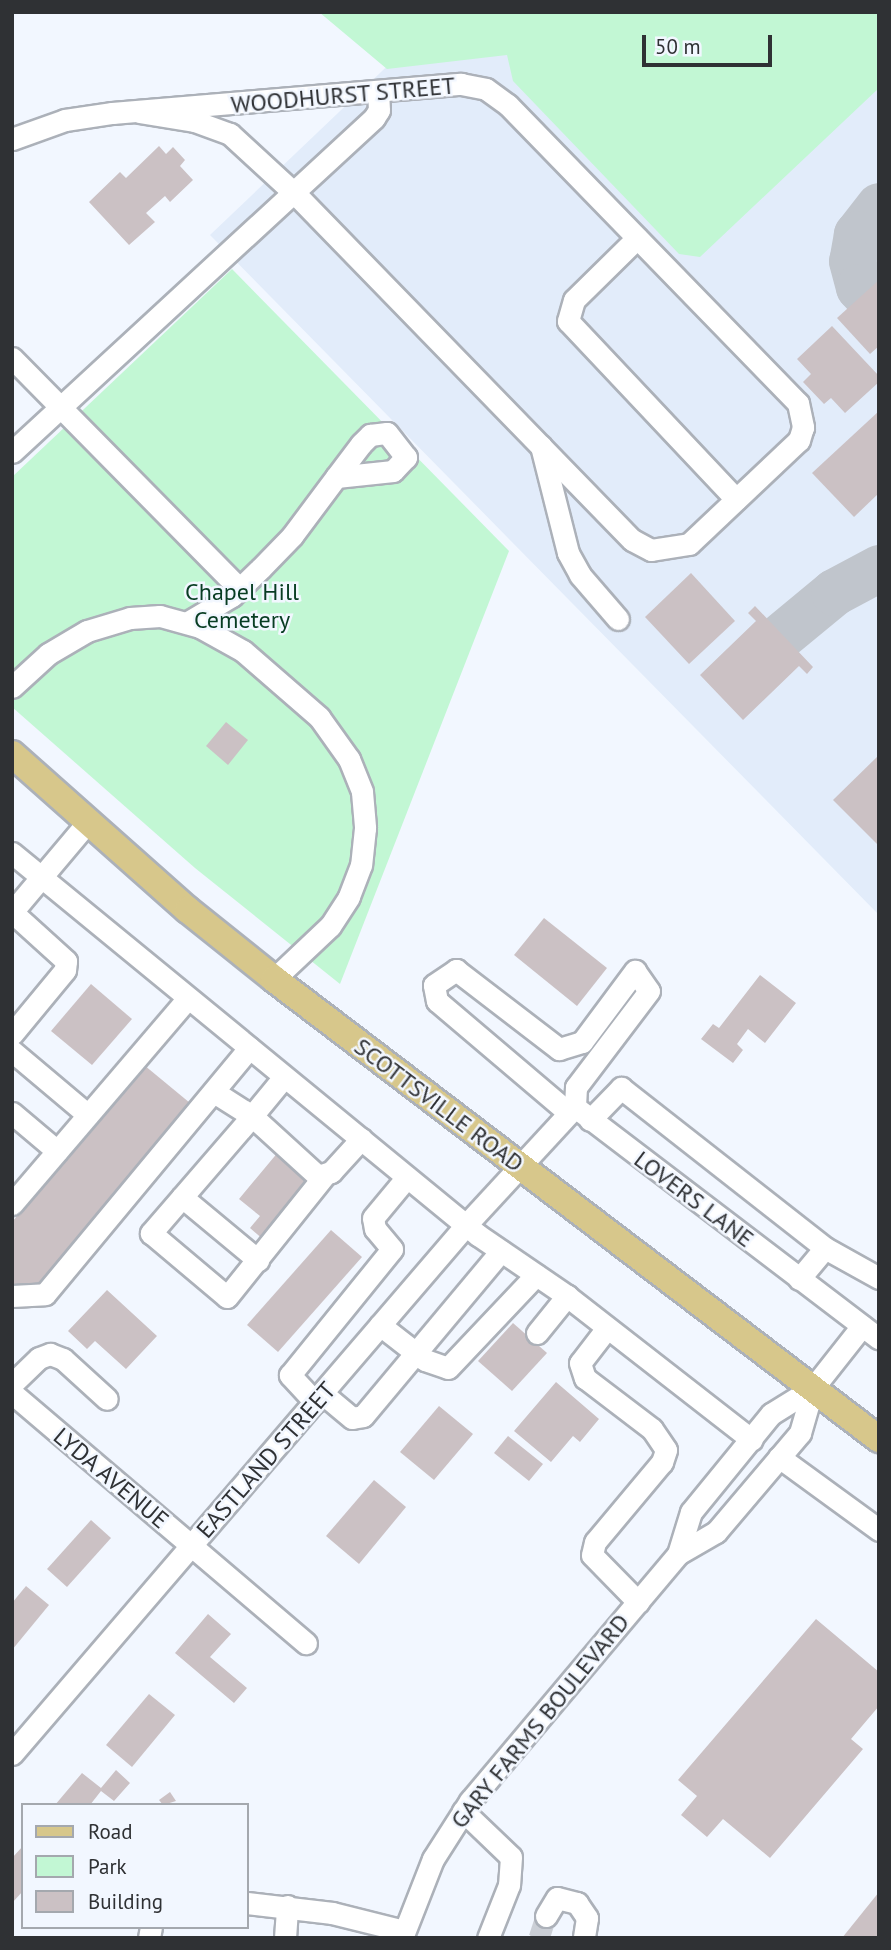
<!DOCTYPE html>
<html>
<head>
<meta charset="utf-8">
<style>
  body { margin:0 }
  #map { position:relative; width:891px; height:1950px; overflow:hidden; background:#f2f7ff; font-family:"PT Sans",sans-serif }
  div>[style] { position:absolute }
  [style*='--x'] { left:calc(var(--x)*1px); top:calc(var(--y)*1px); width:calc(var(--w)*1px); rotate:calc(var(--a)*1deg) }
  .built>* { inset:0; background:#e2ecfa }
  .green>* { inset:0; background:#c2f7d4 }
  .taxiway>* { height:47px; margin:-23.5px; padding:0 23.5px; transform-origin:23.5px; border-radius:23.5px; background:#c0c5cc }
  .building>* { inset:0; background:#cbc1c4 }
  .minor-tunnel>* { height:21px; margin-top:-10.5px; transform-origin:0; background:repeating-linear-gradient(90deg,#cbcfd6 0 21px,transparent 0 31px) }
  .roads { filter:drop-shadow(2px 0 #acb1b9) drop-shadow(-2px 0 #acb1b9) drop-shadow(0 2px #acb1b9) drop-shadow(0 -2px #acb1b9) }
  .minor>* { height:21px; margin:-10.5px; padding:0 10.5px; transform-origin:10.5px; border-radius:10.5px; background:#fff }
  .major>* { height:26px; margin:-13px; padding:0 13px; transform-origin:13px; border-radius:13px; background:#d7c78b }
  span { translate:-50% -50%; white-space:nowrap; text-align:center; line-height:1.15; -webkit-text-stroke:5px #f2f7ff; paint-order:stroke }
  .street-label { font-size:24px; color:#2f3134 }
  .park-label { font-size:24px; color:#083d23 }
  .frame { position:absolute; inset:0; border:14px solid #2f3134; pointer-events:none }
  .legend { position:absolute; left:21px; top:1803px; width:228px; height:126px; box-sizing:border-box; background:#f2f7ff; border:2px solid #a4a8ae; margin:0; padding:9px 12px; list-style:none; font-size:21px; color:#2f3134 }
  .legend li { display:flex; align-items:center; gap:14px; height:35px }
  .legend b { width:35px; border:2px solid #a4a8ae }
  .scale { position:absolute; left:642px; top:35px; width:130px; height:32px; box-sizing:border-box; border:4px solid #2f3134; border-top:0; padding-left:9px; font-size:21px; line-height:24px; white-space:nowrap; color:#2f3134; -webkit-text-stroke:5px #f2f7ff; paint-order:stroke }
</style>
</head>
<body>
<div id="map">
  <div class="built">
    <div style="clip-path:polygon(444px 12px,879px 12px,879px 915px,210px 235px)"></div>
  </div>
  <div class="green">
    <div style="clip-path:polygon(319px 12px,879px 12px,879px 88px,700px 257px,679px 254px,513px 81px,507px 55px,387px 69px)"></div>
    <div style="clip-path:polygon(232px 269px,509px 551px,340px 984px,195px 868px,12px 707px,12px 477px)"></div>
  </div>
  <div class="taxiway">
    <div style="--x:879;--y:206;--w:36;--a:128"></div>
    <div style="--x:857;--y:234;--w:27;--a:100"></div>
    <div style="--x:852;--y:261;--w:27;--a:75"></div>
    <div style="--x:859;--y:287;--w:30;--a:48"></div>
    <div style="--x:782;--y:635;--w:67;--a:-39.6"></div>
    <div style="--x:834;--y:592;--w:51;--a:-28.1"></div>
  </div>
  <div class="building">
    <div style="clip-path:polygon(159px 146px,166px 154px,173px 147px,185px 160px,180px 166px,193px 180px,170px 202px,165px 196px,146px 213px,155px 222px,129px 245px,89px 202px,120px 172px,126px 178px)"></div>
    <div style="clip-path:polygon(879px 280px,879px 346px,870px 354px,837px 318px)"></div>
    <div style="clip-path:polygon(832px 326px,879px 376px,879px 382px,845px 413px,831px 398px,824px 404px,803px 382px,811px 374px,797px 359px)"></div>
    <div style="clip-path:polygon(879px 411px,879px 493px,854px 517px,812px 473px)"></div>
    <div style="clip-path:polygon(691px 573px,735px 621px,689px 664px,645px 617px)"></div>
    <div style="clip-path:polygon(755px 606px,813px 667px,807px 674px,799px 666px,743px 720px,700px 675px,756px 621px,748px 613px)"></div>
    <div style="clip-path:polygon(226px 722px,248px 740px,228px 765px,206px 746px)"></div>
    <div style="clip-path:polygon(879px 755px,879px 846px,833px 800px)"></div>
    <div style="clip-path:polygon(544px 918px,607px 968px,577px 1006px,514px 955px)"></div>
    <div style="clip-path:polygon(760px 975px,796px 1003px,765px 1043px,748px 1029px,737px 1044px,743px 1050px,733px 1063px,701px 1039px,713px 1024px,719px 1028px)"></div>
    <div style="clip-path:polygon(91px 984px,132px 1019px,92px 1065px,51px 1031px)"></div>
    <div style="clip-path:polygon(144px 1065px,190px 1103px,38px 1284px,12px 1287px,12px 1222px)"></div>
    <div style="clip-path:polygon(279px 1151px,314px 1180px,264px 1240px,250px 1228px,260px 1216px,239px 1199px)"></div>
    <div style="clip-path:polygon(331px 1230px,362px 1257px,278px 1352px,247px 1325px)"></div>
    <div style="clip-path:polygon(107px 1290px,157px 1336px,126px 1369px,95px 1341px,87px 1349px,68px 1331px)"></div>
    <div style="clip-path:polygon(513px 1323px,547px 1353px,512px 1391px,478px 1361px)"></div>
    <div style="clip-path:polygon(556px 1382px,599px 1419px,580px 1442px,573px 1436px,551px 1462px,514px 1431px)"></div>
    <div style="clip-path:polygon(439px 1406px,473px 1434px,434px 1480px,400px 1452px)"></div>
    <div style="clip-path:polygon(508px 1436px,543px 1464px,529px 1481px,494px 1453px)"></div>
    <div style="clip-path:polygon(374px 1480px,406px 1507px,359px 1564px,326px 1536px)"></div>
    <div style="clip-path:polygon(91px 1520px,111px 1538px,67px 1587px,47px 1569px)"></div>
    <div style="clip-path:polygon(26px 1586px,49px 1605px,12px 1650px,12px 1603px)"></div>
    <div style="clip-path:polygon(208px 1614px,231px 1634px,210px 1657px,247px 1688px,234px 1703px,175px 1653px)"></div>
    <div style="clip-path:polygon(816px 1619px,879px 1672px,879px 1706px,851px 1739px,863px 1749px,770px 1858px,723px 1819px,707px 1837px,681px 1815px,697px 1796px,678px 1780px)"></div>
    <div style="clip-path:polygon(149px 1694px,175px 1715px,132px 1767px,106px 1745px)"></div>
    <div style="clip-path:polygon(116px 1770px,130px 1783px,114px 1801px,101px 1791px,90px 1805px,55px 1805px,82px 1773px,101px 1788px)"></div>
    <div style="clip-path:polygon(170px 1792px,176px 1801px,163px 1805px,159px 1800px)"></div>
    <div style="clip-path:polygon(23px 1846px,23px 1891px,12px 1903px,12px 1858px)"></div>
    <div style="clip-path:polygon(879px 1892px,879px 1938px,842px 1938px)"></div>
  </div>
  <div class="minor-tunnel">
    <div style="--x:539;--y:1938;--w:23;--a:-72"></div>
  </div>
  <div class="roads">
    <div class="minor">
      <div style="--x:12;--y:139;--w:56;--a:-19.7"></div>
      <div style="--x:65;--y:120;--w:48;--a:-8.5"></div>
      <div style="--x:112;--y:113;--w:350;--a:-4.8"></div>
      <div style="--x:461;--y:84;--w:25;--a:11"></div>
      <div style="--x:486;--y:89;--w:27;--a:36"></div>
      <div style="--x:508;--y:105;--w:416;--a:45.8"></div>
      <div style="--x:798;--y:403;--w:25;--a:78"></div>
      <div style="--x:803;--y:427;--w:14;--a:107"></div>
      <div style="--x:799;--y:440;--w:151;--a:136.6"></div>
      <div style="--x:689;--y:544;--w:38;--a:171"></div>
      <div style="--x:651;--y:550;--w:21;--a:-152"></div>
      <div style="--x:632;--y:540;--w:486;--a:-134.2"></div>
      <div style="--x:293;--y:192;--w:86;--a:-137.4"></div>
      <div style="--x:230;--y:134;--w:38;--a:-160"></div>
      <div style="--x:194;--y:121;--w:56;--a:-170.7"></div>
      <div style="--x:637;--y:238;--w:88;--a:135.5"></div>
      <div style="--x:574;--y:300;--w:22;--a:106"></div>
      <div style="--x:568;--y:321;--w:245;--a:46.7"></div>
      <div style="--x:12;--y:358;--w:325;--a:45.4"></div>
      <div style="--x:541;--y:446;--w:110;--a:75.8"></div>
      <div style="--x:568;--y:553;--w:25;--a:61"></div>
      <div style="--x:580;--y:575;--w:58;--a:49.2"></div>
      <div style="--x:12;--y:452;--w:493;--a:-42.7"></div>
      <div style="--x:374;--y:118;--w:9;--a:-58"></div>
      <div style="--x:379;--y:110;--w:19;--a:-93"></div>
      <div style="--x:188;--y:622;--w:51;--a:-30.6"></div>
      <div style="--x:232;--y:596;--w:40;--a:-44"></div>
      <div style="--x:261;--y:568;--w:45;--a:-45.9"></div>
      <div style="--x:292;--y:536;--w:74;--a:-53.3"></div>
      <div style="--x:336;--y:477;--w:41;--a:-52.9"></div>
      <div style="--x:361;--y:444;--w:13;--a:-45"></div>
      <div style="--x:370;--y:435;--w:17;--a:-7"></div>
      <div style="--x:387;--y:433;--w:31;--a:52"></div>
      <div style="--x:406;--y:457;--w:19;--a:133"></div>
      <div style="--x:393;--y:471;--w:57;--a:174"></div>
      <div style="--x:12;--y:687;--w:49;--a:-42.5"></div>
      <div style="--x:48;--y:654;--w:45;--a:-30.5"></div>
      <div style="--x:87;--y:631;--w:45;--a:-16.8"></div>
      <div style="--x:130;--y:618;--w:30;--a:-4"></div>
      <div style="--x:160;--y:616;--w:41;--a:15.4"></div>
      <div style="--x:200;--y:627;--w:49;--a:29.2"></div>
      <div style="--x:243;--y:651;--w:101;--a:41"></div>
      <div style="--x:319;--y:717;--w:52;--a:54.5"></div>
      <div style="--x:349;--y:759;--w:35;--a:68"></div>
      <div style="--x:362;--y:792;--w:36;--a:85"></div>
      <div style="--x:365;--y:828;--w:37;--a:96"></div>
      <div style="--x:361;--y:865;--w:34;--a:111"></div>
      <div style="--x:349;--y:897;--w:35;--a:123"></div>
      <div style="--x:330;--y:926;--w:77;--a:136.6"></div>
      <div style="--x:12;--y:853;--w:603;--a:39.34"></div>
      <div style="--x:478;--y:1235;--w:108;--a:34.4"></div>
      <div style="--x:567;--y:1296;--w:234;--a:37.9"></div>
      <div style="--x:12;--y:912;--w:73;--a:42.2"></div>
      <div style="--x:66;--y:961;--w:9;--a:96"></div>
      <div style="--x:65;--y:970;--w:83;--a:129.6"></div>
      <div style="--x:12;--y:912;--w:116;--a:-49.9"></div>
      <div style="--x:12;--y:1051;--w:99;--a:40.1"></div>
      <div style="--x:284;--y:1077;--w:50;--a:129.4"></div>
      <div style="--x:252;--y:1116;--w:89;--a:42.3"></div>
      <div style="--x:318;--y:1176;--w:14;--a:-17"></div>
      <div style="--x:331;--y:1172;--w:45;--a:-47.7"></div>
      <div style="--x:214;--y:1092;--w:45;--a:32.3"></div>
      <div style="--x:252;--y:1116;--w:155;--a:130.8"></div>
      <div style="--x:151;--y:1233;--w:99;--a:40.1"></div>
      <div style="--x:227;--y:1297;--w:155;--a:-51.3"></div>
      <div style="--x:575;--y:1107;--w:382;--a:37.3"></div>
      <div style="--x:12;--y:1113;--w:59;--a:40.2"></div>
      <div style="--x:569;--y:1113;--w:173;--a:-139.7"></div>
      <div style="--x:437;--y:1001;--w:16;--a:-101"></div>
      <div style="--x:434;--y:985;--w:27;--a:-34"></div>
      <div style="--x:456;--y:970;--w:130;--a:37.5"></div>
      <div style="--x:559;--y:1049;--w:24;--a:-17"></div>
      <div style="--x:582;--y:1042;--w:89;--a:-53.3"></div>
      <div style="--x:635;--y:971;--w:24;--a:55"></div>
      <div style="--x:649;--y:991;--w:121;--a:127.2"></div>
      <div style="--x:576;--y:1087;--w:20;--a:93"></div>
      <div style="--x:590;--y:1120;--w:45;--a:-45.9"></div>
      <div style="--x:621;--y:1088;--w:259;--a:38.1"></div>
      <div style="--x:825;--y:1248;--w:62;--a:29.1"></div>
      <div style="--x:182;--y:1197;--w:99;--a:39.7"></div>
      <div style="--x:12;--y:1204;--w:270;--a:-49.5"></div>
      <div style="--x:799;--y:1279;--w:40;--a:-50"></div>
      <div style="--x:12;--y:1296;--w:33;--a:-3"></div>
      <div style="--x:45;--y:1294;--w:320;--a:-50.3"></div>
      <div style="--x:380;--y:1325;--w:57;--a:37.9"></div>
      <div style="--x:425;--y:1360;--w:24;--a:19"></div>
      <div style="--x:448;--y:1368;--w:128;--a:-46.6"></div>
      <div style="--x:607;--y:1328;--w:44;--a:127.6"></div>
      <div style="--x:580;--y:1363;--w:16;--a:72"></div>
      <div style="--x:585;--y:1378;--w:84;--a:37.3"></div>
      <div style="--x:652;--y:1429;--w:25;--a:56"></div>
      <div style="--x:666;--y:1450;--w:13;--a:108"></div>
      <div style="--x:662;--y:1462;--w:104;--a:129.9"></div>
      <div style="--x:595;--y:1542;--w:13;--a:103"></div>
      <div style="--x:592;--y:1555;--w:66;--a:45.6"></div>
      <div style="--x:537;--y:1333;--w:48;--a:-51"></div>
      <div style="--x:12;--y:1384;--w:37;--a:-44"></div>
      <div style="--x:39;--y:1358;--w:12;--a:-20"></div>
      <div style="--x:50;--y:1354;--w:14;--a:21"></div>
      <div style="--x:63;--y:1359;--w:59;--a:42.3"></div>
      <div style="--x:12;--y:1393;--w:386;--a:40.4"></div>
      <div style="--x:322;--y:1393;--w:39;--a:40"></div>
      <div style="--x:352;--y:1418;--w:11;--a:-10"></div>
      <div style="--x:363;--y:1416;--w:215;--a:-50.1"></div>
      <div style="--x:315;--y:1402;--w:37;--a:-133"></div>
      <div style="--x:290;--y:1375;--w:162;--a:-51"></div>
      <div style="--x:392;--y:1249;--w:26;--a:-130"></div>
      <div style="--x:375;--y:1229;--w:11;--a:-100"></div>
      <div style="--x:373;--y:1218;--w:53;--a:-50.3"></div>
      <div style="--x:779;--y:1457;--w:124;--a:36.1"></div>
      <div style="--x:678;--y:1554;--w:44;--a:-72.8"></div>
      <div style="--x:691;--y:1512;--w:127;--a:-50.8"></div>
      <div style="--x:771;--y:1414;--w:49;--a:-31.8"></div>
      <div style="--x:813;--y:1388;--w:79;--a:-51.7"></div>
      <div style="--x:12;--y:1754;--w:697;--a:-49.36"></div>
      <div style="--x:466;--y:1225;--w:161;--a:-47.3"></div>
      <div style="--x:463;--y:1811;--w:66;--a:43.8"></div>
      <div style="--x:511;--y:1857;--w:28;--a:94"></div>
      <div style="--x:509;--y:1885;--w:57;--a:111.6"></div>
      <div style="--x:247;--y:1903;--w:86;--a:6.7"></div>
      <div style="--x:332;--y:1913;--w:74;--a:14"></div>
      <div style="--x:546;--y:1916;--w:21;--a:-59"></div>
      <div style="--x:557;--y:1898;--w:21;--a:14"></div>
      <div style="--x:577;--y:1903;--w:18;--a:56"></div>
      <div style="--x:587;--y:1918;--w:20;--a:99"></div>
      <div style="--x:149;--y:1938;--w:11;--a:-80"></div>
      <div style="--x:285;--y:1938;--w:32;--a:-86"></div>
      <div style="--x:402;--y:1938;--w:85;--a:-68.6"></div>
      <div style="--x:433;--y:1859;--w:69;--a:-57.5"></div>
      <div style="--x:470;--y:1801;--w:323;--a:-49.9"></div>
      <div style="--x:678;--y:1554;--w:44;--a:-30.1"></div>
      <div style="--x:716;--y:1532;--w:130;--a:-49.7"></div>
      <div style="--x:800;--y:1433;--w:47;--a:-73.9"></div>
    </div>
    <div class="major">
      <div style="--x:12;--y:754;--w:235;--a:41.6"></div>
      <div style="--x:188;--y:910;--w:110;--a:38.7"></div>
      <div style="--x:274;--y:979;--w:760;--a:37.25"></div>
    </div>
  </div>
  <div class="street-label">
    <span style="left:343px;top:95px;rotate:-5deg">WOODHURST STREET</span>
    <span style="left:439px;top:1105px;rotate:37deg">SCOTTSVILLE ROAD</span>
    <span style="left:694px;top:1199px;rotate:37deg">LOVERS LANE</span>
    <span style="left:266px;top:1460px;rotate:-49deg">EASTLAND STREET</span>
    <span style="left:111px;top:1478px;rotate:40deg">LYDA AVENUE</span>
    <span style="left:540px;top:1721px;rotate:-51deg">GARY FARMS BOULEVARD</span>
  </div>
  <div class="park-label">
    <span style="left:242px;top:606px">Chapel Hill<br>Cemetery</span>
  </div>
  <div class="frame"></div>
  <ul class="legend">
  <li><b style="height:9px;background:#d7c78b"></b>Road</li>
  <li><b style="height:19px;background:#c2f7d4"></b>Park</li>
  <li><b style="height:19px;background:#cbc1c4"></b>Building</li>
  </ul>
  <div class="scale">50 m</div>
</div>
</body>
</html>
